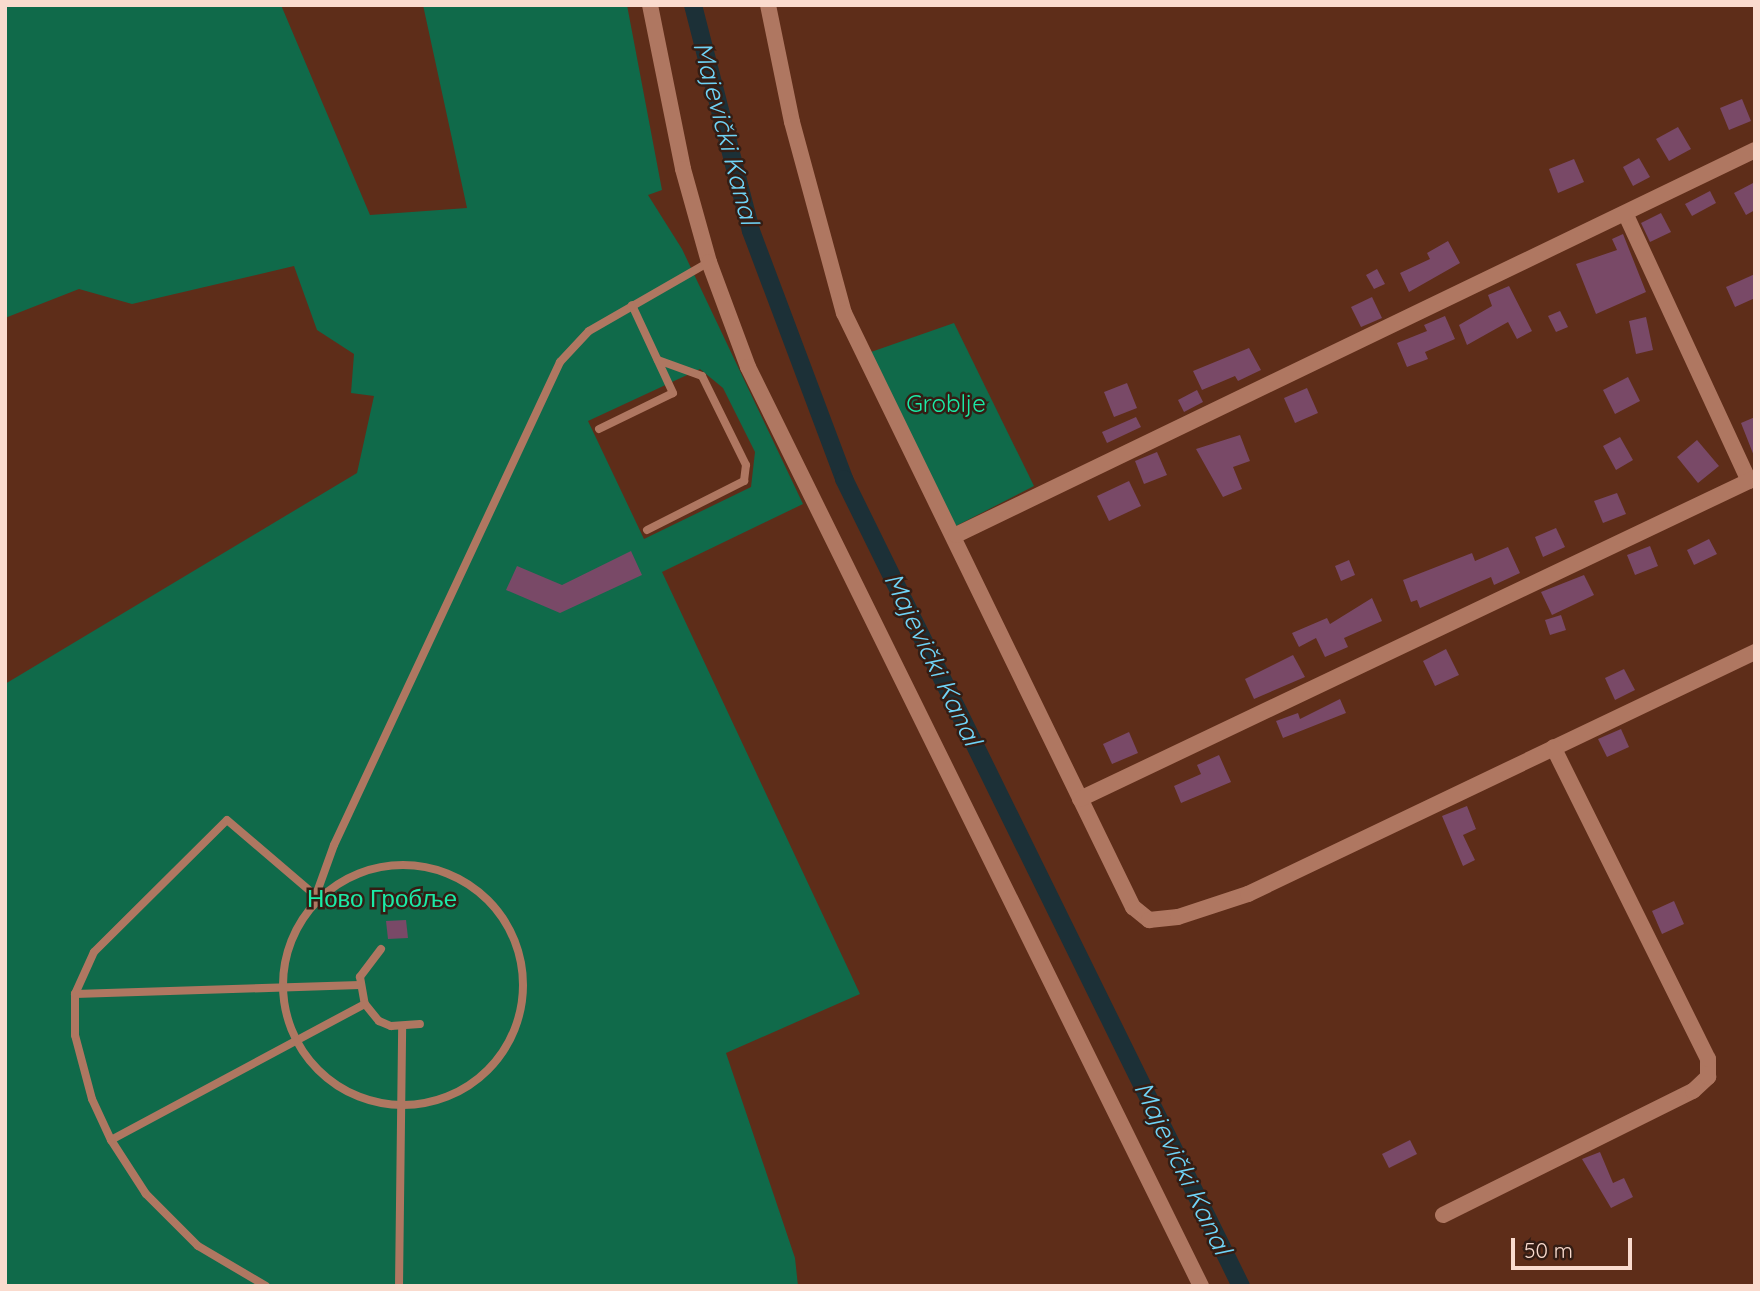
<!DOCTYPE html>
<html>
<head>
<meta charset="utf-8">
<style>
  body { margin:0 }
  #map { position:relative; width:1760px; height:1291px; overflow:hidden; background:#5e2d19; font-family:Quicksand,sans-serif }
  div>[style] { position:absolute }
  [style*='--x'] { left:calc(var(--x)*1px); top:calc(var(--y)*1px); width:calc(var(--w)*1px); rotate:calc(var(--a)*1deg) }
  .green>* { inset:0; background:#106a4a }
  .canal>* { height:18px; margin:-9px; padding:0 9px; transform-origin:9px; border-radius:9px; background:#1c3037 }
  .building>* { inset:0; background:#794967 }
  .service>* { height:8px; margin:-4px; padding:0 4px; transform-origin:4px; border-radius:4px; background:#af7761 }
  .service>.ring { margin:-4px; padding:0; box-sizing:content-box; background:none; border:8px solid #af7761; border-radius:50% }
  .minor>* { height:16px; margin:-8px; padding:0 8px; transform-origin:8px; border-radius:8px; background:#af7761 }
  span { translate:-50% -50%; white-space:nowrap; text-align:center; line-height:1.15; -webkit-text-stroke:5px #341d14; paint-order:stroke }
  .park-label { font-size:24px; color:#1beaa6 }
  .water-label { font-size:26px; color:#6fd4f7; font-style:italic }
  .frame { position:absolute; inset:0; border:7px solid #fadbce; pointer-events:none }
  .scale { position:absolute; left:1511px; top:1238px; width:121px; height:32px; box-sizing:border-box; border:4px solid #fadbce; border-top:0; padding-left:9px; font-size:21px; line-height:24px; white-space:nowrap; color:#fadbce; -webkit-text-stroke:5px #341d14; paint-order:stroke }
</style>
</head>
<body>
<div id="map">
  <div class="green">
    <div style="clip-path:polygon(evenodd,5px 5px,281px 5px,370px 215px,467px 208px,423px 5px,627px 5px,662px 190px,648px 195px,682px 249px,803px 504px,662px 572px,860px 994px,726px 1053px,795px 1258px,798px 1286px,5px 1286px,5px 684px,357px 473px,374px 396px,351px 393px,354px 354px,317px 330px,294px 266px,132px 304px,79px 289px,5px 318px,5px 5px,700px 369px,723px 388px,755px 452px,751px 487px,644px 539px,588px 421px,700px 369px)"></div>
    <div style="clip-path:polygon(954px 323px,1034px 486px,956px 526px,871px 352px)"></div>
  </div>
  <div class="canal">
    <div style="--x:693;--y:5;--w:233;--a:75.6"></div>
    <div style="--x:751;--y:231;--w:265;--a:69.4"></div>
    <div style="--x:844;--y:479;--w:899;--a:63.81"></div>
  </div>
  <div class="building">
    <div style="clip-path:polygon(1742px 99px,1751px 121px,1729px 130px,1720px 108px)"></div>
    <div style="clip-path:polygon(1678px 127px,1691px 149px,1669px 161px,1656px 139px)"></div>
    <div style="clip-path:polygon(1639px 158px,1650px 177px,1633px 186px,1623px 167px)"></div>
    <div style="clip-path:polygon(1574px 159px,1584px 182px,1558px 193px,1549px 169px)"></div>
    <div style="clip-path:polygon(1755px 182px,1755px 210px,1746px 215px,1734px 193px)"></div>
    <div style="clip-path:polygon(1710px 191px,1716px 203px,1692px 216px,1685px 204px)"></div>
    <div style="clip-path:polygon(1661px 213px,1671px 232px,1650px 242px,1641px 223px)"></div>
    <div style="clip-path:polygon(1623px 234px,1646px 292px,1596px 314px,1576px 264px,1617px 250px,1612px 239px)"></div>
    <div style="clip-path:polygon(1448px 241px,1460px 263px,1409px 292px,1400px 273px,1430px 259px,1427px 253px)"></div>
    <div style="clip-path:polygon(1377px 269px,1385px 284px,1374px 289px,1366px 275px)"></div>
    <div style="clip-path:polygon(1755px 274px,1755px 298px,1735px 307px,1726px 287px)"></div>
    <div style="clip-path:polygon(1509px 286px,1532px 331px,1517px 339px,1508px 322px,1467px 345px,1459px 325px,1492px 306px,1488px 295px)"></div>
    <div style="clip-path:polygon(1372px 297px,1382px 318px,1361px 327px,1351px 307px)"></div>
    <div style="clip-path:polygon(1560px 311px,1568px 327px,1556px 332px,1548px 316px)"></div>
    <div style="clip-path:polygon(1445px 316px,1455px 339px,1425px 352px,1428px 359px,1407px 367px,1397px 343px,1427px 331px,1424px 325px)"></div>
    <div style="clip-path:polygon(1646px 317px,1653px 350px,1636px 354px,1629px 321px)"></div>
    <div style="clip-path:polygon(1249px 348px,1261px 370px,1238px 381px,1235px 376px,1202px 390px,1193px 371px)"></div>
    <div style="clip-path:polygon(1628px 377px,1640px 401px,1615px 414px,1603px 390px)"></div>
    <div style="clip-path:polygon(1127px 383px,1137px 408px,1114px 417px,1104px 392px)"></div>
    <div style="clip-path:polygon(1307px 388px,1318px 413px,1295px 423px,1284px 398px)"></div>
    <div style="clip-path:polygon(1197px 390px,1203px 402px,1184px 412px,1178px 400px)"></div>
    <div style="clip-path:polygon(1136px 417px,1141px 427px,1107px 443px,1102px 432px)"></div>
    <div style="clip-path:polygon(1755px 417px,1755px 456px,1754px 456px,1741px 423px)"></div>
    <div style="clip-path:polygon(1240px 435px,1250px 461px,1233px 467px,1242px 489px,1223px 497px,1196px 449px)"></div>
    <div style="clip-path:polygon(1620px 437px,1633px 460px,1616px 470px,1603px 446px)"></div>
    <div style="clip-path:polygon(1697px 440px,1719px 466px,1698px 483px,1677px 457px)"></div>
    <div style="clip-path:polygon(1157px 452px,1167px 475px,1144px 484px,1135px 461px)"></div>
    <div style="clip-path:polygon(1129px 481px,1141px 506px,1109px 521px,1097px 496px)"></div>
    <div style="clip-path:polygon(1617px 493px,1626px 514px,1603px 523px,1594px 501px)"></div>
    <div style="clip-path:polygon(1556px 528px,1565px 547px,1543px 557px,1535px 537px)"></div>
    <div style="clip-path:polygon(1709px 539px,1717px 554px,1694px 565px,1687px 550px)"></div>
    <div style="clip-path:polygon(1650px 546px,1658px 566px,1635px 575px,1627px 555px)"></div>
    <div style="clip-path:polygon(1508px 547px,1520px 573px,1494px 585px,1491px 577px,1420px 608px,1417px 600px,1411px 602px,1403px 580px,1472px 553px,1475px 561px)"></div>
    <div style="clip-path:polygon(631px 551px,642px 575px,560px 613px,506px 590px,517px 566px,562px 585px)"></div>
    <div style="clip-path:polygon(1349px 560px,1355px 575px,1341px 581px,1335px 566px)"></div>
    <div style="clip-path:polygon(1584px 575px,1594px 595px,1552px 615px,1541px 592px)"></div>
    <div style="clip-path:polygon(1372px 598px,1382px 621px,1344px 638px,1348px 647px,1325px 657px,1316px 638px,1299px 647px,1292px 633px,1327px 618px,1330px 624px)"></div>
    <div style="clip-path:polygon(1561px 615px,1566px 630px,1550px 635px,1545px 620px)"></div>
    <div style="clip-path:polygon(1446px 649px,1459px 675px,1435px 686px,1423px 661px)"></div>
    <div style="clip-path:polygon(1293px 655px,1305px 677px,1254px 699px,1245px 679px)"></div>
    <div style="clip-path:polygon(1624px 669px,1635px 690px,1615px 700px,1605px 678px)"></div>
    <div style="clip-path:polygon(1340px 699px,1346px 713px,1283px 738px,1276px 721px,1298px 713px,1300px 719px)"></div>
    <div style="clip-path:polygon(1621px 729px,1629px 747px,1607px 757px,1598px 739px)"></div>
    <div style="clip-path:polygon(1129px 732px,1138px 753px,1112px 764px,1103px 744px)"></div>
    <div style="clip-path:polygon(1219px 755px,1231px 782px,1181px 803px,1174px 786px,1201px 774px,1197px 765px)"></div>
    <div style="clip-path:polygon(1467px 806px,1476px 829px,1463px 835px,1475px 860px,1463px 866px,1442px 816px)"></div>
    <div style="clip-path:polygon(1674px 901px,1684px 924px,1662px 934px,1652px 911px)"></div>
    <div style="clip-path:polygon(406px 920px,408px 938px,388px 939px,386px 921px)"></div>
    <div style="clip-path:polygon(1410px 1140px,1417px 1154px,1389px 1168px,1382px 1154px)"></div>
    <div style="clip-path:polygon(1600px 1152px,1613px 1183px,1624px 1178px,1633px 1197px,1611px 1208px,1582px 1159px)"></div>
  </div>
  <div class="service">
    <div style="--x:599;--y:429;--w:82;--a:-25.9"></div>
    <div style="--x:673;--y:393;--w:97;--a:-115"></div>
    <div style="--x:647;--y:530;--w:109;--a:-26.8"></div>
    <div style="--x:744;--y:481;--w:16;--a:-83"></div>
    <div style="--x:746;--y:465;--w:99;--a:-116.3"></div>
    <div style="--x:702;--y:376;--w:47;--a:-160"></div>
    <div class="ring" style="left:283px;top:865px;width:232px;height:232px"></div>
    <div style="--x:312;--y:906;--w:65;--a:-70.2"></div>
    <div style="--x:334;--y:845;--w:533;--a:-64.92"></div>
    <div style="--x:560;--y:362;--w:42;--a:-46.9"></div>
    <div style="--x:589;--y:331;--w:138;--a:-29.9"></div>
    <div style="--x:381;--y:949;--w:35;--a:127"></div>
    <div style="--x:360;--y:977;--w:27;--a:80"></div>
    <div style="--x:365;--y:1004;--w:22;--a:51"></div>
    <div style="--x:379;--y:1021;--w:13;--a:23"></div>
    <div style="--x:391;--y:1026;--w:29;--a:-4"></div>
    <div style="--x:75;--y:994;--w:285;--a:-1.8"></div>
    <div style="--x:111;--y:1140;--w:288;--a:-28.2"></div>
    <div style="--x:266;--y:1286;--w:79;--a:-149.5"></div>
    <div style="--x:198;--y:1246;--w:74;--a:-135"></div>
    <div style="--x:146;--y:1194;--w:64;--a:-122.9"></div>
    <div style="--x:111;--y:1140;--w:45;--a:-114.9"></div>
    <div style="--x:92;--y:1099;--w:66;--a:-104.9"></div>
    <div style="--x:75;--y:1035;--w:41;--a:-90"></div>
    <div style="--x:75;--y:994;--w:46;--a:-65.7"></div>
    <div style="--x:94;--y:952;--w:187;--a:-44.8"></div>
    <div style="--x:227;--y:820;--w:117;--a:40.5"></div>
    <div style="--x:399;--y:1286;--w:259;--a:-89.3"></div>
  </div>
  <div class="minor">
    <div style="--x:650;--y:5;--w:167;--a:78.6"></div>
    <div style="--x:683;--y:169;--w:97;--a:74.4"></div>
    <div style="--x:709;--y:262;--w:112;--a:69.6"></div>
    <div style="--x:748;--y:367;--w:1025;--a:63.76"></div>
    <div style="--x:768;--y:5;--w:119;--a:78.4"></div>
    <div style="--x:792;--y:122;--w:198;--a:74.8"></div>
    <div style="--x:844;--y:313;--w:661;--a:64.06"></div>
    <div style="--x:1133;--y:907;--w:21;--a:39"></div>
    <div style="--x:1149;--y:920;--w:29;--a:-6"></div>
    <div style="--x:1178;--y:917;--w:74;--a:-18.2"></div>
    <div style="--x:1248;--y:894;--w:562;--a:-25.52"></div>
    <div style="--x:1626;--y:215;--w:293;--a:65.2"></div>
    <div style="--x:956;--y:535;--w:887;--a:-25.73"></div>
    <div style="--x:1080;--y:799;--w:747;--a:-25.43"></div>
    <div style="--x:1443;--y:1215;--w:279;--a:-26.4"></div>
    <div style="--x:1693;--y:1091;--w:21;--a:-43"></div>
    <div style="--x:1708;--y:1077;--w:18;--a:-90"></div>
    <div style="--x:1708;--y:1059;--w:348;--a:-116.4"></div>
  </div>
  <div class="park-label">
    <span style="left:946px;top:404px">Groblje</span>
    <span style="left:382px;top:899px">Ново Гробље</span>
  </div>
  <div class="water-label">
    <span style="left:726px;top:133px;rotate:75deg">Majevički Kanal</span>
    <span style="left:933px;top:659px;rotate:64deg">Majevički Kanal</span>
    <span style="left:1183px;top:1168px;rotate:64deg">Majevički Kanal</span>
  </div>
  <div class="frame"></div>
  <div class="scale">50 m</div>
</div>
</body>
</html>
